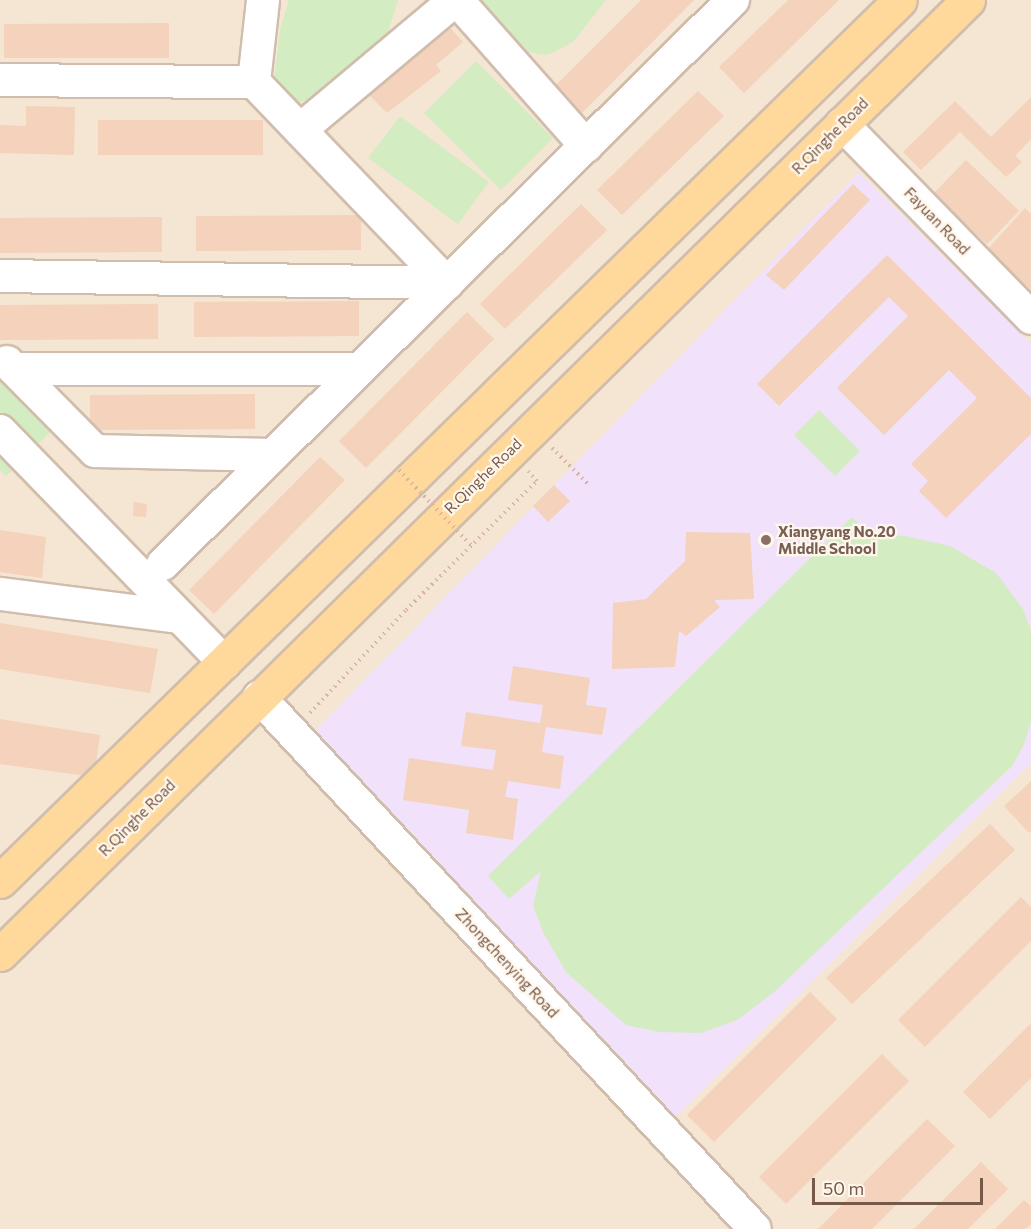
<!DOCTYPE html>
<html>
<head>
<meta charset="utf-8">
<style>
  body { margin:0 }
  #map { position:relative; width:1031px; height:1229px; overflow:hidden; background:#fdf4e5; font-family:Commissioner,sans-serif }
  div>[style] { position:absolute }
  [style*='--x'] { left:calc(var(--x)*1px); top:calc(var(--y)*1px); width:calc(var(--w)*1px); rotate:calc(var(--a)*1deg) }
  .residential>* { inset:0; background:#f5e5d3 }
  .education>* { inset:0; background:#f1e1fa }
  .green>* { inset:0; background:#d3ecc2 }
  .building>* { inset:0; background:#f4d2bb }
  .path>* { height:4px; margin-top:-2px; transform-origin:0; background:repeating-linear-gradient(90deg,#d9b59e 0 1.5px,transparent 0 6px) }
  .roads { filter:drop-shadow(2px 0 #d1bdad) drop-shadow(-2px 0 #d1bdad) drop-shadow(0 2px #d1bdad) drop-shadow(0 -2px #d1bdad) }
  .minor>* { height:32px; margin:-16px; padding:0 16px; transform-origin:16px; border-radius:16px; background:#fff }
  .major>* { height:33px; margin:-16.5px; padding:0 16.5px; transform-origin:16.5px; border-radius:16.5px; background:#fed99b }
  .path-bridge>* { height:4px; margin-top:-2px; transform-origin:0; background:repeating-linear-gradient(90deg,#d9b59e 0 1.5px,transparent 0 6px) }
  .dots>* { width:16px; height:16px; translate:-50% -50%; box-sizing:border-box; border:3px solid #fff7ec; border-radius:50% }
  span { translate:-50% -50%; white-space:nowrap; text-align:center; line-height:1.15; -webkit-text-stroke:4.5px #fff7ec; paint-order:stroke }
  .street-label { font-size:15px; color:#775949 }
  .education-label { font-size:15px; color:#785e54; font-weight:700 }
  .left { translate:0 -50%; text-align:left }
  .scale { position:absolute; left:812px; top:1178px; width:171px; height:27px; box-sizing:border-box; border:3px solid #775949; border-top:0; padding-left:8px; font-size:18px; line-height:21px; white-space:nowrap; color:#775949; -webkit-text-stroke:4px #fff7ec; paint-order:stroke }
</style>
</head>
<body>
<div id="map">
  <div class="residential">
    <div style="clip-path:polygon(0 0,1031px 0,1031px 1229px,0 1229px)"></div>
  </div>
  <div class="education">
    <div style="clip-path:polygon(859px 172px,1031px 343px,1031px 763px,668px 1125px,310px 736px)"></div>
  </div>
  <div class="green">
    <div style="clip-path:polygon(289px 0,398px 0,388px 32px,361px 66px,327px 94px,292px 104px,273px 89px,280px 30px)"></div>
    <div style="clip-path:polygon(477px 0,606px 0,573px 42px,547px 55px,527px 52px)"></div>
    <div style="clip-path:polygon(476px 61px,553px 138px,501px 190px,424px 113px)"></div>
    <div style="clip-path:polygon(400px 116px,489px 182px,458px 224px,368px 158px)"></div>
    <div style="clip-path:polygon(0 379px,51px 431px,6px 476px,0 470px)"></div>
    <div style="clip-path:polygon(819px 410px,860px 451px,835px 476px,794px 435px)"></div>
    <div style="clip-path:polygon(852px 517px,870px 535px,905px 536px,950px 546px,996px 573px,1023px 609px,1031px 630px,1031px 722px,1024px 744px,1013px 765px,773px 993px,737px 1020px,701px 1033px,659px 1032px,626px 1025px,566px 972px,544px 934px,533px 906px,541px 871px,509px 899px,488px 876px)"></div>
  </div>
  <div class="building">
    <div style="clip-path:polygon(641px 0,694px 0,582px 113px,554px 87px)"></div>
    <div style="clip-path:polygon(788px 0,839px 0,744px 93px,719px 67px)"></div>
    <div style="clip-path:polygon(169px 23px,169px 58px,4px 58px,4px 24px)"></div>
    <div style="clip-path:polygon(446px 23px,463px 42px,436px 65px,441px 71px,387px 113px,367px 93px)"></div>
    <div style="clip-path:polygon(698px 91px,724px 116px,622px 215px,597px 190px)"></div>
    <div style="clip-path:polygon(1031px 97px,1031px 139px,1015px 156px,1022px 162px,1006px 177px,960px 132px,921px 170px,903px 152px,955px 101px,991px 137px)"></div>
    <div style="clip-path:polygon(26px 106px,75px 107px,74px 155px,0 153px,0 125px,26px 126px)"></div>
    <div style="clip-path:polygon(98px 120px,263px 120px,263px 155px,98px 155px)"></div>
    <div style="clip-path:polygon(966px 160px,1019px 211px,987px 244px,933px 194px)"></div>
    <div style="clip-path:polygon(853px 184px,870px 200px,784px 290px,766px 275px)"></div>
    <div style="clip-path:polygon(581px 204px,607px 230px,505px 329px,480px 304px)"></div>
    <div style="clip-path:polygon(1025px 208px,1031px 214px,1031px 290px,987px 250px)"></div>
    <div style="clip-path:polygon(361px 215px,361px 250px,196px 251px,196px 216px)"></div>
    <div style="clip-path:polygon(162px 217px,162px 252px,0 253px,0 218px)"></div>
    <div style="clip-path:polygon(887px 255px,1031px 398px,1031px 434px,946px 518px,919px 491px,928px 481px,911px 464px,977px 398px,949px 370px,884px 435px,837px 388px,908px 316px,889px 297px,779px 406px,757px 384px)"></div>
    <div style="clip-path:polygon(359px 301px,359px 336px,194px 337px,194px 302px)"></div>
    <div style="clip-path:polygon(158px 304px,158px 339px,0 340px,0 305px)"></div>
    <div style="clip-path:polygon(467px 312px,494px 339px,366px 468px,339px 441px)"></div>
    <div style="clip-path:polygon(255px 394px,255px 429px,90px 430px,90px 395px)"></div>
    <div style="clip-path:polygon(320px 457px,345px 480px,214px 614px,189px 590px)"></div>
    <div style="clip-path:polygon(554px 485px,570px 501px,548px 522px,533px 506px)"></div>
    <div style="clip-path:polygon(134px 502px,147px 504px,146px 517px,133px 516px)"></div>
    <div style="clip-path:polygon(0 530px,46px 537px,42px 578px,0 572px)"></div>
    <div style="clip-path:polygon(686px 532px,750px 533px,754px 599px,714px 600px,720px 607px,686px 636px,679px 631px,675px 667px,612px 669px,613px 603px,646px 599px,685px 561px)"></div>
    <div style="clip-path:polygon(0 623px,158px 649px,150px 693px,0 669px)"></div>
    <div style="clip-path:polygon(513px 666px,590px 678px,586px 705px,607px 708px,602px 735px,546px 727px,542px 752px,564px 756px,560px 789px,508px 781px,505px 797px,518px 799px,513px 840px,466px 833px,469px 810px,403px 800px,409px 758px,493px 770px,496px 750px,461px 746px,466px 712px,540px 723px,543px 705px,508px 700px)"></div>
    <div style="clip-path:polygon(0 719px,100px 735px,94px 777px,0 764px)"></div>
    <div style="clip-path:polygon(1031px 781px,1031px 831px,1029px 833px,1004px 806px)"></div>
    <div style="clip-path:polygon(990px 824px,1015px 850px,852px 1004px,826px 978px)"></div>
    <div style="clip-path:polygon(1021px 897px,1031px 907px,1031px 941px,925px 1047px,898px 1020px)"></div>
    <div style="clip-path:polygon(810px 992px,837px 1019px,714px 1142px,687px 1115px)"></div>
    <div style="clip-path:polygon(1031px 1023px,1031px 1078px,990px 1119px,963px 1092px)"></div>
    <div style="clip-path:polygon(882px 1054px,909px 1081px,786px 1204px,759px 1177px)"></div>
    <div style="clip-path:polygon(927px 1119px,955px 1146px,872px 1229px,818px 1229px)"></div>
    <div style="clip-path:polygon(981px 1162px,1008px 1189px,968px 1229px,914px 1229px)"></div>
    <div style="clip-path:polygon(1024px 1200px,1031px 1206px,1031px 1224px,1025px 1229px,995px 1229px)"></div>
  </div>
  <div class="path">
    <div style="--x:552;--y:448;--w:54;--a:45"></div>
    <div style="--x:310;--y:713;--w:141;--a:-47"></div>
    <div style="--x:406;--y:610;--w:184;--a:-44.6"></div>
    <div style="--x:537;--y:481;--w:13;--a:-132"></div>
  </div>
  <div class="roads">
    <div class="minor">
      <div style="--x:457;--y:0;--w:195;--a:48.5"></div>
      <div style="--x:0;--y:80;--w:254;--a:0.5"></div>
      <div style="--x:254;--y:82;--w:279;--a:46.2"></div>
      <div style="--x:254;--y:82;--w:82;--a:-83.7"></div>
      <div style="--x:842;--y:124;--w:271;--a:45.7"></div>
      <div style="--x:300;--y:130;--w:202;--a:-40"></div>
      <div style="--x:0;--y:276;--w:447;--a:0.9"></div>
      <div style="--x:7;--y:362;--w:125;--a:45.3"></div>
      <div style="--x:95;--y:451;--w:178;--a:1.3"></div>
      <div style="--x:14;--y:369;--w:346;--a:0"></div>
      <div style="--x:0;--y:431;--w:323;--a:45.9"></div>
      <div style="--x:163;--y:564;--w:802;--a:-44.7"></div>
      <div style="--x:0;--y:594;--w:181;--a:7.3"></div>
      <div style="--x:259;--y:697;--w:727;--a:47.01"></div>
    </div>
    <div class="major">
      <div style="--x:0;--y:881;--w:1259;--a:-44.39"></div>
      <div style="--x:0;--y:954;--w:1359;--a:-44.58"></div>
    </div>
  </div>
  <div class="path-bridge">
    <div style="--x:399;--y:470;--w:105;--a:46.2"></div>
  </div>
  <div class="dots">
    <div style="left:766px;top:540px;background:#8d6e63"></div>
  </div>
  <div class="street-label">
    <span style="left:830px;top:136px;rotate:-45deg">R.Qinghe Road</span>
    <span style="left:937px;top:221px;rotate:46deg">Fayuan Road</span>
    <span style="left:483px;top:476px;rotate:-44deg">R.Qinghe Road</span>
    <span style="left:137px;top:818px;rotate:-45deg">R.Qinghe Road</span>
    <span style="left:507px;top:963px;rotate:47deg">Zhongchenying Road</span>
  </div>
  <div class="education-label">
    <span class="left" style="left:778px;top:540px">Xiangyang No.20<br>Middle School</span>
  </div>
  <div class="scale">50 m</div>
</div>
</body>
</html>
